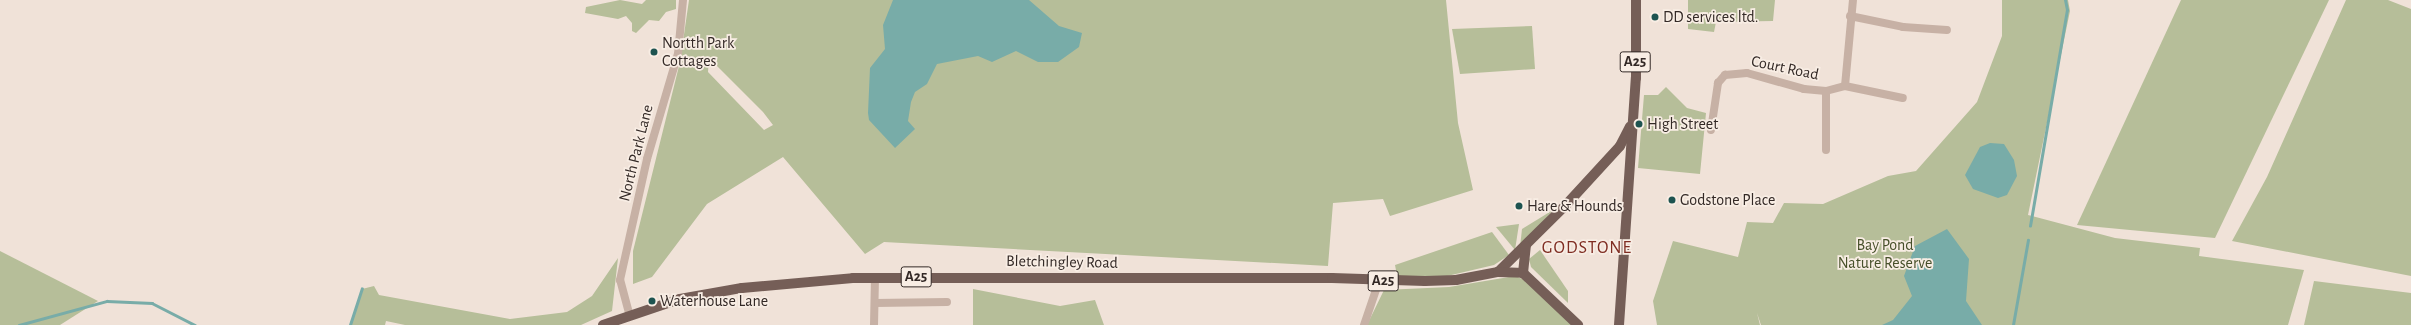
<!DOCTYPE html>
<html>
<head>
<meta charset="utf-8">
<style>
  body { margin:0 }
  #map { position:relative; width:2411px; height:325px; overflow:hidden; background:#f0e2d8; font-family:"Alegreya Sans",sans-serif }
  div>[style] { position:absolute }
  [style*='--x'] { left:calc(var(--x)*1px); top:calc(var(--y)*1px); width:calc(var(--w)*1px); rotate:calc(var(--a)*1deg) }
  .green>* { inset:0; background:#b6be99 }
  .water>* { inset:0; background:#78aca8 }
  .stream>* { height:2.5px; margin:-1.25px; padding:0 1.25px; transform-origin:1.25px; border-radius:1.25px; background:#78aca8 }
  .street>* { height:8px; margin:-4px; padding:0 4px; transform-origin:4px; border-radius:4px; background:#c7b1a5 }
  .primary>* { height:10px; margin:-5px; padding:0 5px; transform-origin:5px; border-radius:5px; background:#755e57 }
  .dots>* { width:11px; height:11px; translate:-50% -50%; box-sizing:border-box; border:2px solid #f8ede4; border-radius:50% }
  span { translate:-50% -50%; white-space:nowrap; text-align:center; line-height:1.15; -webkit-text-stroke:3.5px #f8ede4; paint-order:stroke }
  .shield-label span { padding:1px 3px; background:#f8ede4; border:1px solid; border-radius:3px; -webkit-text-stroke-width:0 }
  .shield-label { font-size:15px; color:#332926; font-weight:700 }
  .poi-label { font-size:16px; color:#332926 }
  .left { translate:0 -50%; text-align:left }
  .street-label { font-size:16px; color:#332926 }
  .park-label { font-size:16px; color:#47502a }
  .quarter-label { font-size:18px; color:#7f2d22; letter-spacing:1px }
</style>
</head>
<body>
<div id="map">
  <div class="green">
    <div style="clip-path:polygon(620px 0,642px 4px,646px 0,676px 0,676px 9px,666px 12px,659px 21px,649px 20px,636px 33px,632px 31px,632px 23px,626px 16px,618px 19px,585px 13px,586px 7px)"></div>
    <div style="clip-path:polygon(evenodd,689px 0,1446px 0,1458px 123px,1473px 190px,1390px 216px,1383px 199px,1333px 203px,1328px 266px,884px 242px,865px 254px,783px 157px,707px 204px,652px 277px,633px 284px,633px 251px,680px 62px,689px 0,709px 58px,763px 112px,773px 125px,764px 130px,708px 72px,709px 58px)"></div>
    <div style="clip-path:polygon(1688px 0,1775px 0,1773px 21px,1716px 22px,1714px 32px,1688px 29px)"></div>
    <div style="clip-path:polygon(2002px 0,2068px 0,2070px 11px,2028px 215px,2115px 238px,2200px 248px,2199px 256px,2304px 270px,2288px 325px,1761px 325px,1757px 313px,1760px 325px,1657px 325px,1653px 301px,1673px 241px,1738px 257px,1747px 222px,1773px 223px,1784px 203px,1823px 204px,1888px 176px,1916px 171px,1977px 102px,2002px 36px)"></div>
    <div style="clip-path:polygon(2181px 0,2329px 0,2215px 238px,2077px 225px)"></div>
    <div style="clip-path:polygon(2346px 0,2388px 0,2411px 9px,2411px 276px,2232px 241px,2267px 177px)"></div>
    <div style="clip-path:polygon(1532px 26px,1535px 69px,1460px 74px,1452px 29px)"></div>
    <div style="clip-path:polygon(1666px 87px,1687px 108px,1706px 113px,1700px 174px,1638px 168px,1644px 95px,1658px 95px)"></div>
    <div style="clip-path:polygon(1553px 210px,1533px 234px,1520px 247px,1522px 229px)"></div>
    <div style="clip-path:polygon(1519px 224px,1515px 250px,1496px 227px)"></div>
    <div style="clip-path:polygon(1492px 232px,1509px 255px,1494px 265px,1443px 277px,1397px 276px,1395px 265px)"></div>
    <div style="clip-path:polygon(1540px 250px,1568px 291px,1568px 303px,1531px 267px,1529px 259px)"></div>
    <div style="clip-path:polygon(0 251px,98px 301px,60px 325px,0 325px)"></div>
    <div style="clip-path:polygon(618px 258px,612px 311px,581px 325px,405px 325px,386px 321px,385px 325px,350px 325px,362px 289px,374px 286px,379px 295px,510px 319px,567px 312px,592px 296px)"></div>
    <div style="clip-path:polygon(1515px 276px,1525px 280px,1572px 325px,1367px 325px,1384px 290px,1449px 287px)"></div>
    <div style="clip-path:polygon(2314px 281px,2411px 293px,2411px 325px,2304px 325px)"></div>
    <div style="clip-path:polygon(973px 289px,1060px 306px,1095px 300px,1104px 325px,973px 325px)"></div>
  </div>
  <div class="water">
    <div style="clip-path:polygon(893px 0,1029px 0,1059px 26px,1082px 33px,1079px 47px,1058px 62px,1038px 62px,1016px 51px,992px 62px,978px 56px,937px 64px,927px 84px,915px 92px,911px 102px,908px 121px,915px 129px,895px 148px,869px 120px,868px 113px,870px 68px,885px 49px,883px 25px)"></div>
    <div style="clip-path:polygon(1990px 143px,2004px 144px,2014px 160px,2017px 176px,2007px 195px,1998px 198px,1973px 189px,1965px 175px,1980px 147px)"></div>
    <div style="clip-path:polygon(1947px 229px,1969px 259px,1966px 301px,1982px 325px,1882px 325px,1893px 320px,1912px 296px,1904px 276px,1915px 246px)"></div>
  </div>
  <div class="stream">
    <div style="--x:2030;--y:226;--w:219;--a:-80.3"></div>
    <div style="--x:2067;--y:10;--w:10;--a:-101"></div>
    <div style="--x:19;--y:325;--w:91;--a:-15.3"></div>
    <div style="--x:107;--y:301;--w:45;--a:2.5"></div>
    <div style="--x:152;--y:303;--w:48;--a:27.1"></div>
    <div style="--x:350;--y:325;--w:38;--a:-72"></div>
    <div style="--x:2013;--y:325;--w:86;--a:-80"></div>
  </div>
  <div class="street">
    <div style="--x:1850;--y:16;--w:54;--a:11.7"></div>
    <div style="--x:1903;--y:27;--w:44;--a:3.9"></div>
    <div style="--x:1845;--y:86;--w:59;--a:11.7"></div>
    <div style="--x:1711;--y:130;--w:48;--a:-81.5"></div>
    <div style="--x:1718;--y:83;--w:11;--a:-49"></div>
    <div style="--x:1725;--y:75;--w:22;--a:-5"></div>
    <div style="--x:1747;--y:73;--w:59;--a:15.7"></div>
    <div style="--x:1804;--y:89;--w:22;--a:5"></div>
    <div style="--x:1826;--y:91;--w:20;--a:-15"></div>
    <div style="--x:1845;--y:86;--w:86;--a:-84.7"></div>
    <div style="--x:1826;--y:150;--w:59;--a:-90"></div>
    <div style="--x:875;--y:303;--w:72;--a:-0.8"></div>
    <div style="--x:629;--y:313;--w:34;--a:-105"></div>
    <div style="--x:620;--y:280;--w:124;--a:-77.4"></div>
    <div style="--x:647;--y:159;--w:109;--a:-73.6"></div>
    <div style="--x:678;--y:54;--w:54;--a:-84.7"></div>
    <div style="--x:874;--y:325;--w:47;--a:-88.8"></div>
    <div style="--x:1364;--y:325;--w:46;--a:-71.2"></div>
  </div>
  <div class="primary">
    <div style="--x:1498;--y:272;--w:94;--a:-44.6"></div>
    <div style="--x:1565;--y:206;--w:81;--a:-47.5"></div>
    <div style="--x:1620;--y:146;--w:22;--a:-63"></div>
    <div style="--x:1523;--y:273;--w:27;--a:-84"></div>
    <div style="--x:603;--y:325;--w:81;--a:-18.7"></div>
    <div style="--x:680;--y:299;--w:63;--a:-10.1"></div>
    <div style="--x:742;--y:288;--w:111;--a:-5.1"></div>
    <div style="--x:853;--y:278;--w:479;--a:0"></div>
    <div style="--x:1332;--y:278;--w:93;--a:1.8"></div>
    <div style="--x:1425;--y:281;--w:31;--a:-2"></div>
    <div style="--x:1456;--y:280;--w:43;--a:-10.8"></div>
    <div style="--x:1498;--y:272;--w:25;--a:2"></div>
    <div style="--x:1523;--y:273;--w:76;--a:43.4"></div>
    <div style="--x:1619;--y:325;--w:248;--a:-86.1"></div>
    <div style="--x:1636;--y:78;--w:78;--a:-90"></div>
  </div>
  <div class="dots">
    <div style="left:1655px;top:17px;background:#1d5350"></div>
    <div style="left:654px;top:52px;background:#1d5350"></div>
    <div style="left:1639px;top:124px;background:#1d5350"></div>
    <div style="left:1672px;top:200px;background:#1d5350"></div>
    <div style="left:1519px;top:206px;background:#1d5350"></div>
    <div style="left:652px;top:301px;background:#1d5350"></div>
  </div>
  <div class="shield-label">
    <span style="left:1635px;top:62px">A25</span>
    <span style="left:916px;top:277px">A25</span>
    <span style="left:1383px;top:281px">A25</span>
  </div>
  <div class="poi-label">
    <span class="left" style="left:1663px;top:17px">DD services ltd.</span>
    <span class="left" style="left:662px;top:52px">Nortth Park<br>Cottages</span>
    <span class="left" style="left:1647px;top:124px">High Street</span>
    <span class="left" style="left:1680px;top:200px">Godstone Place</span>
    <span class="left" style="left:1527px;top:206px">Hare &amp; Hounds</span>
    <span class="left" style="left:660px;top:301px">Waterhouse Lane</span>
  </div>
  <div class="street-label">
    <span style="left:1785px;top:68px;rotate:12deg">Court Road</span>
    <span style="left:636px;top:153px;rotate:-76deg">North Park Lane</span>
    <span style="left:1062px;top:262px;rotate:1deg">Bletchingley Road</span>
  </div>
  <div class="park-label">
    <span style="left:1885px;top:254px">Bay Pond<br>Nature Reserve</span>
  </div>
  <div class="quarter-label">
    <span style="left:1587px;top:248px">GODSTONE</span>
  </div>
</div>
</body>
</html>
